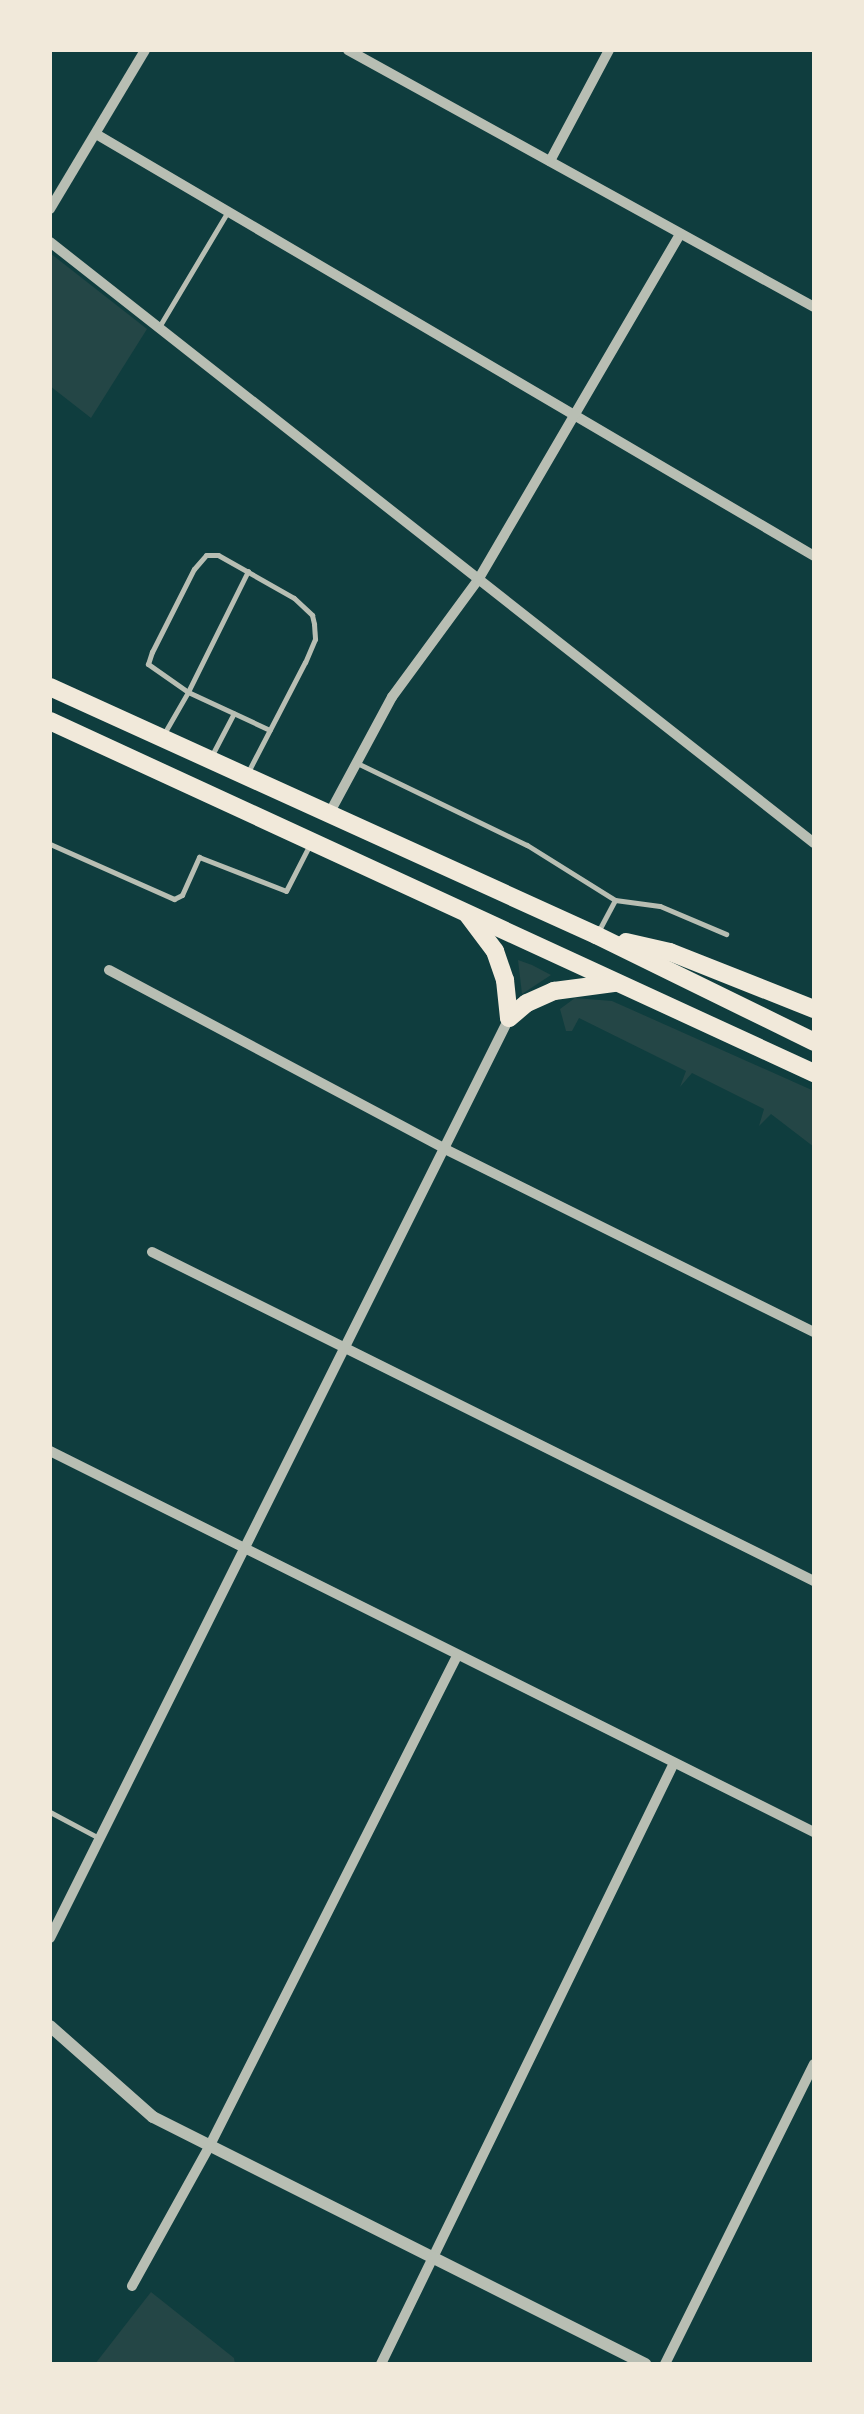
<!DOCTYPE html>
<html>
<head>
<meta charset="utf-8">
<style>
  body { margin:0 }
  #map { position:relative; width:864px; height:2414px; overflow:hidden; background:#0f3d3e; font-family:Raleway,sans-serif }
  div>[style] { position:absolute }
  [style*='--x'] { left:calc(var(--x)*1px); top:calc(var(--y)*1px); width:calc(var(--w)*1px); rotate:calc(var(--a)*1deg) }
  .green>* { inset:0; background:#244646 }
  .service>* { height:5px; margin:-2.5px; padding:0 2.5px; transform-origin:2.5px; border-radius:2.5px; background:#b8beb3 }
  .minor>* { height:10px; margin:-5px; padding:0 5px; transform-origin:5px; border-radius:5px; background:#b8beb3 }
  .tertiary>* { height:12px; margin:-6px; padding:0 6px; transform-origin:6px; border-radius:6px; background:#b8beb3 }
  .trunk>* { height:18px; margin:-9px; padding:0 9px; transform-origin:9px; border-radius:9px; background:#f1e9da }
  span { translate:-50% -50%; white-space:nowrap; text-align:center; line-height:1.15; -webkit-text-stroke:10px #f1e9da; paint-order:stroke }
  .frame { position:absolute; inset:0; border:52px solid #f1e9da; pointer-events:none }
</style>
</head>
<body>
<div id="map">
  <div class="green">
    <div style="clip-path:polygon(50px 253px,147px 329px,91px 418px,50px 386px)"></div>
    <div style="clip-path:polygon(518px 960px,532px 965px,551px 975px,522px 994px)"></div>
    <div style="clip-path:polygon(575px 998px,612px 1001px,814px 1091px,814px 1147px,771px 1114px,759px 1126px,764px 1109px,692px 1073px,680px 1087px,686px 1071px,579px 1018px,572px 1031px,566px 1031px,560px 1009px)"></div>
    <div style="clip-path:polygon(151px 2292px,234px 2358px,235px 2364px,95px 2364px)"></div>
  </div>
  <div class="service">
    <div style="--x:159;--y:327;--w:133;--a:-59.2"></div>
    <div style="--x:248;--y:571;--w:135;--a:116.4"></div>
    <div style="--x:188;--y:692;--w:90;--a:24.9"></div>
    <div style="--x:165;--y:732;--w:46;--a:-60.1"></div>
    <div style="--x:188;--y:692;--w:49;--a:-145"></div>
    <div style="--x:148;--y:664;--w:13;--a:-72"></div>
    <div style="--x:152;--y:652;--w:93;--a:-63.2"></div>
    <div style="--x:194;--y:569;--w:18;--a:-49"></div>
    <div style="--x:206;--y:555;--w:12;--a:0"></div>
    <div style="--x:218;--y:555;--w:87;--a:29.5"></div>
    <div style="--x:294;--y:598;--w:25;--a:43"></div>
    <div style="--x:312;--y:615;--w:9;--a:77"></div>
    <div style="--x:314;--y:624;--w:15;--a:86"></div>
    <div style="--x:315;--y:639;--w:25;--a:113"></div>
    <div style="--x:305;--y:662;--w:126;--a:117.4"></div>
    <div style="--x:212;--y:755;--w:47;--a:-62.4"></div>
    <div style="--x:357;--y:763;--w:189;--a:25.8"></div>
    <div style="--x:527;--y:845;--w:104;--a:32"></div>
    <div style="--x:615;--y:900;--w:36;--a:118"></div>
    <div style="--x:50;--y:844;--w:136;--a:23.9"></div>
    <div style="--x:174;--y:899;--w:9;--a:-27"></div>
    <div style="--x:182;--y:895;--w:42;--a:-65.9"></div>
    <div style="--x:199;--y:857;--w:93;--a:21.3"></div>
    <div style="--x:286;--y:891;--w:51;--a:-62.9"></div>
    <div style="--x:615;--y:900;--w:45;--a:7.6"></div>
    <div style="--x:660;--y:906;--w:72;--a:23"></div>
    <div style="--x:50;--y:1812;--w:53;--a:28"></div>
  </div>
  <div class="minor">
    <div style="--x:348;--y:50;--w:532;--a:28.88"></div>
    <div style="--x:96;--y:134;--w:833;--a:30.44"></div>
    <div style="--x:550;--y:161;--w:126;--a:-62"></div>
    <div style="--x:50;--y:209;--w:185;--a:-59.1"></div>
    <div style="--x:50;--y:242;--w:972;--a:38.19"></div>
    <div style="--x:329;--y:814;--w:133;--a:-61.7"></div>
    <div style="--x:392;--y:697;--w:145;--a:-53.7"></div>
    <div style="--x:478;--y:580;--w:401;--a:-59.7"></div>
    <div style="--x:109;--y:970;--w:383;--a:28"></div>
    <div style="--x:447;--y:1150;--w:410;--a:26.4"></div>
    <div style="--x:152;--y:1252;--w:739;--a:26.43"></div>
    <div style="--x:50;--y:1451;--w:854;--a:26.51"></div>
    <div style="--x:50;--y:1938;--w:1028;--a:-63.48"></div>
    <div style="--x:132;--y:2286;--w:159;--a:-61"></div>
    <div style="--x:209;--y:2147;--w:548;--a:-63.2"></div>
    <div style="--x:381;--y:2364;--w:669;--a:-64.01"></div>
    <div style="--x:665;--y:2364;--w:335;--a:-63.6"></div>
  </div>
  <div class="tertiary">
    <div style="--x:50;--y:2026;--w:137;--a:41.5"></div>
    <div style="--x:153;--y:2117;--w:551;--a:26.66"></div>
  </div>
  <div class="trunk">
    <div style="--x:50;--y:687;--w:600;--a:24.43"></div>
    <div style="--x:596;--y:935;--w:243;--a:26.1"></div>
    <div style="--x:50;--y:721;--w:841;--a:24.74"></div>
    <div style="--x:468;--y:915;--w:45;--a:53.1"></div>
    <div style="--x:495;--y:951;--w:31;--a:71"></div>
    <div style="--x:505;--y:980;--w:38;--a:84"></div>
    <div style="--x:626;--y:942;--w:45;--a:12.8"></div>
    <div style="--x:670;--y:952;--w:155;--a:21.6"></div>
    <div style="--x:509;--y:1018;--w:23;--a:-40"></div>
    <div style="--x:527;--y:1003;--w:30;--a:-24"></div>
    <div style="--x:554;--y:991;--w:62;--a:-7.5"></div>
  </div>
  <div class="frame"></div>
</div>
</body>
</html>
